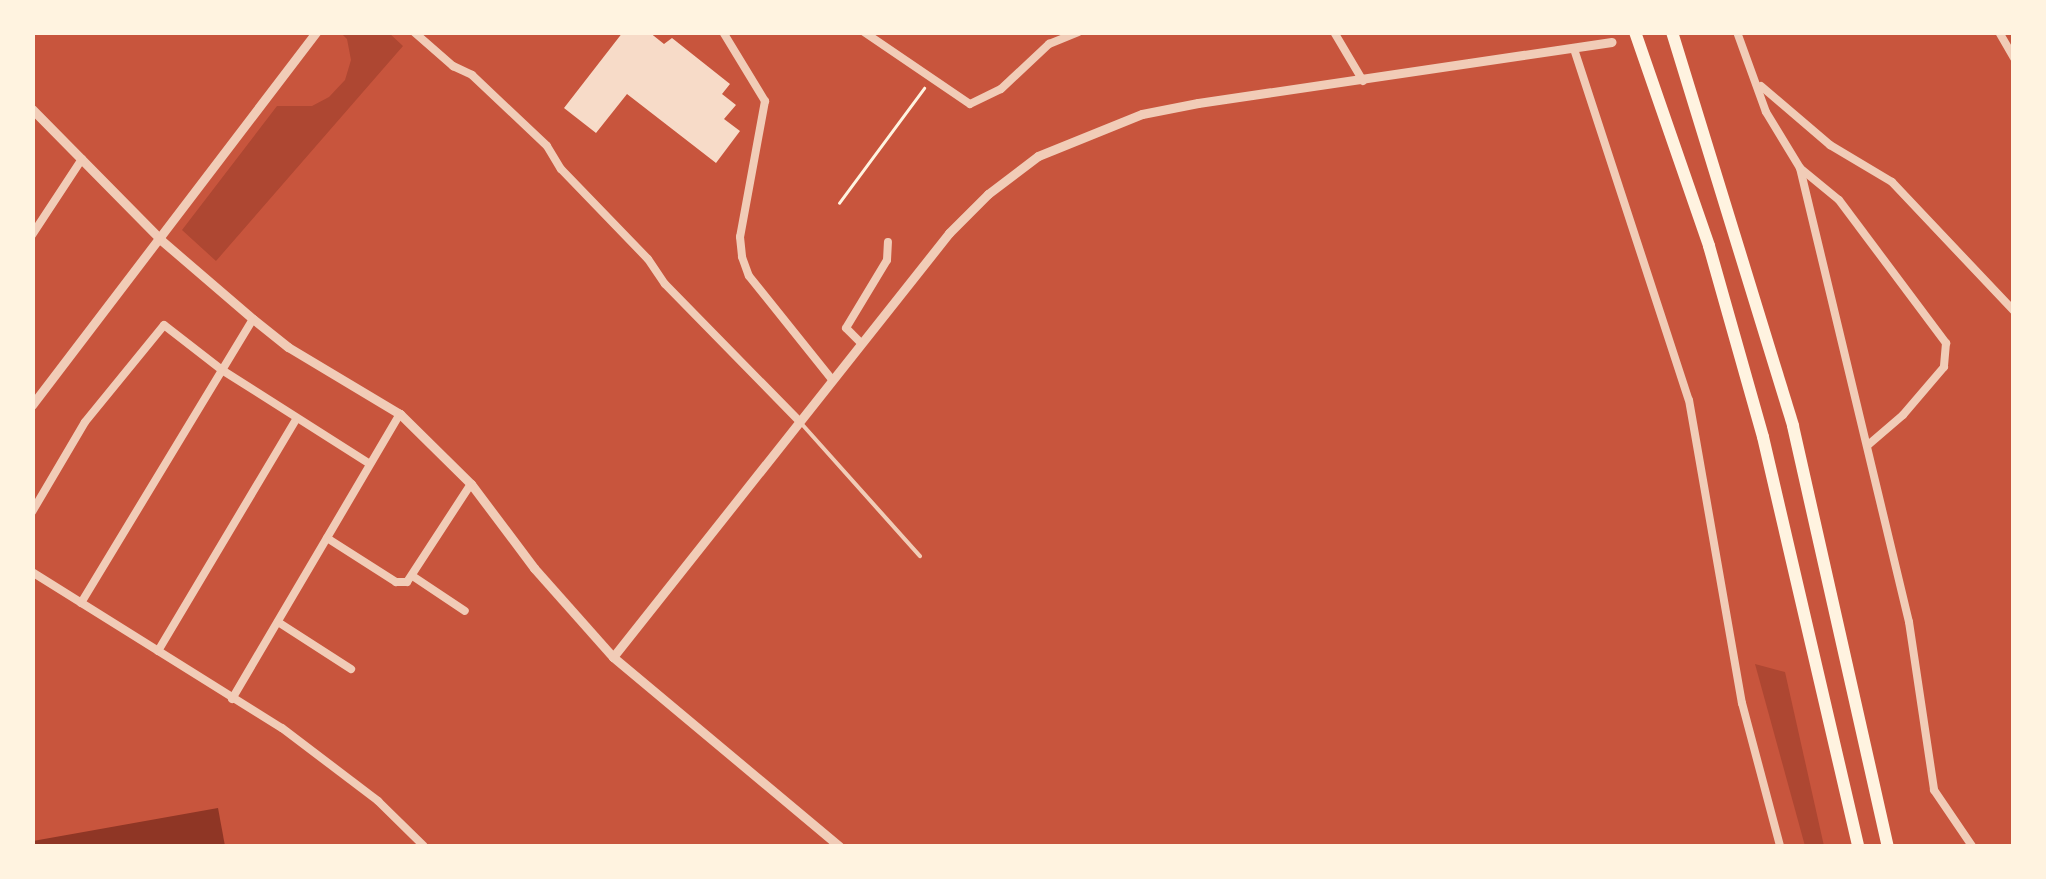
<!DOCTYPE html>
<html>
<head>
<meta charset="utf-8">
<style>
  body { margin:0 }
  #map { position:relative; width:2046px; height:879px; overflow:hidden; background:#c8553d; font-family:"Sofia Sans Condensed",sans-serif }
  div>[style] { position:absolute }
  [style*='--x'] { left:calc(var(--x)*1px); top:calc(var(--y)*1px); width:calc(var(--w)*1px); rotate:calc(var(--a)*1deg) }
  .green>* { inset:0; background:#ae4732 }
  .water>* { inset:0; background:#8f3625 }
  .building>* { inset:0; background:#f7dbc8 }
  .path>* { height:2.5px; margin:-1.25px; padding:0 1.25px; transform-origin:1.25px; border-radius:1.25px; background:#fff3e0 }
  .service>* { height:4px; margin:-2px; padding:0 2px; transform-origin:2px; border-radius:2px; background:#f1ccb7 }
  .minor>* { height:8px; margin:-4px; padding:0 4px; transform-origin:4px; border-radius:4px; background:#f1ccb7 }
  .tertiary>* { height:9px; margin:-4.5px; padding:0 4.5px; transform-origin:4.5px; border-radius:4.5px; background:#f1ccb7 }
  .motorway>* { height:12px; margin:-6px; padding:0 6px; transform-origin:6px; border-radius:6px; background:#fff3e0 }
  span { translate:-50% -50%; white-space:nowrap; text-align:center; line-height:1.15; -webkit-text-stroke:8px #fff3e0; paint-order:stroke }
  .frame { position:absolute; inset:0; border:35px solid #fff3e0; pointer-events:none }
</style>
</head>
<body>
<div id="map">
  <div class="green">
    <div style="clip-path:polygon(341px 33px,389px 33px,403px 46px,216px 261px,182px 230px,277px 106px,312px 106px,329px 97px,345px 80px,351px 60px,347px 39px)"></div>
    <div style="clip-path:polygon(1755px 664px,1785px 672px,1824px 846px,1805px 846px)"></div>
  </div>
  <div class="water">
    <div style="clip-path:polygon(218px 808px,225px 846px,33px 846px,33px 841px)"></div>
  </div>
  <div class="building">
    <div style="clip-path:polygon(623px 32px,649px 32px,664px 44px,672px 38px,730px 84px,722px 94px,736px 105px,724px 119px,740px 131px,716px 163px,627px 94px,596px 133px,564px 108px)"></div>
  </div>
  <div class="path">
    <div style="--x:839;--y:203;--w:143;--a:-53.5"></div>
  </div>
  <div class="service">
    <div style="--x:800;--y:422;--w:180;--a:48.2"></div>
  </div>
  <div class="minor">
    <div style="--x:414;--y:32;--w:52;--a:41.1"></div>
    <div style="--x:453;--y:66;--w:21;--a:25"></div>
    <div style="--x:472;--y:75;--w:103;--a:43.4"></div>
    <div style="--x:547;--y:146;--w:27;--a:59"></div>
    <div style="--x:561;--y:169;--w:125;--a:46"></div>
    <div style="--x:648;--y:259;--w:30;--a:56"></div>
    <div style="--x:665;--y:284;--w:193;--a:45.6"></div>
    <div style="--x:723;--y:32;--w:81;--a:58.7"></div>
    <div style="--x:765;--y:101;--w:138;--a:100.4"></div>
    <div style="--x:740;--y:237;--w:20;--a:84"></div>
    <div style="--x:742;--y:257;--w:20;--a:70"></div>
    <div style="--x:749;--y:276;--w:134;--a:51.3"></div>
    <div style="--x:864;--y:32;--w:128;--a:34.2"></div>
    <div style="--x:970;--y:104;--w:34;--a:-26"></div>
    <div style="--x:1001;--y:89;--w:66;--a:-43.2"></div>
    <div style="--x:1049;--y:44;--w:31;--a:-22"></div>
    <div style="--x:1334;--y:32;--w:57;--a:59.4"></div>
    <div style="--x:1737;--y:32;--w:85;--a:70.1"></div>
    <div style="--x:1766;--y:112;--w:66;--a:58.7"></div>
    <div style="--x:1800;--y:168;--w:467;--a:76.5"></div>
    <div style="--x:1909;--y:622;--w:170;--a:81.5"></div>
    <div style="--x:1934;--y:790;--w:68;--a:55.8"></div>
    <div style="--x:1999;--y:32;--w:30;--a:60"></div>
    <div style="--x:1574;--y:49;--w:369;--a:71.9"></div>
    <div style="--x:1689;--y:400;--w:308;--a:80.1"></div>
    <div style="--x:1742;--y:703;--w:148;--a:75.1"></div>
    <div style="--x:1761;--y:86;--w:91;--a:40.5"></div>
    <div style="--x:1830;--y:145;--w:72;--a:30.8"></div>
    <div style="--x:1892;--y:182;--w:178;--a:46.6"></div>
    <div style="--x:1800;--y:168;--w:50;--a:39.4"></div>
    <div style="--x:1839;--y:200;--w:179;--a:53.2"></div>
    <div style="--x:1946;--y:343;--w:24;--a:95"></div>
    <div style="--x:1944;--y:367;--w:63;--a:130.5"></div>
    <div style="--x:1903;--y:415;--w:46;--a:139.4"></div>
    <div style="--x:32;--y:235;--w:91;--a:-56.7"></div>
    <div style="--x:861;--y:343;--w:21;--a:-135"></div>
    <div style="--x:846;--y:328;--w:79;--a:-58.9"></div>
    <div style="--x:887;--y:260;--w:18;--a:-87"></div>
    <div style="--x:32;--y:512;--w:104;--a:-59.5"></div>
    <div style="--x:85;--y:422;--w:125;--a:-50.8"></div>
    <div style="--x:164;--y:325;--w:73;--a:37.8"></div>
    <div style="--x:222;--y:370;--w:175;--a:32.4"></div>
    <div style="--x:327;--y:538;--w:82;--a:32.5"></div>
    <div style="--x:396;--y:582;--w:11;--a:0"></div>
    <div style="--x:407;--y:582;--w:117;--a:-56.9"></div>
    <div style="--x:32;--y:572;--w:295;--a:32"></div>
    <div style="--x:282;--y:728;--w:121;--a:37.2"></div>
    <div style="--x:378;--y:801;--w:64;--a:44.4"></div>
    <div style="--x:414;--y:577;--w:61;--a:33.7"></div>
    <div style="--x:81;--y:603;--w:332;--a:-58.8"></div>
    <div style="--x:278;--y:622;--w:87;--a:32.8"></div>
    <div style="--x:158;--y:651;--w:271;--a:-59.2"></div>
    <div style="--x:232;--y:699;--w:331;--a:-59.5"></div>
  </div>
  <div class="tertiary">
    <div style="--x:32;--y:109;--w:184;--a:45.4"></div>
    <div style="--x:161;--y:240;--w:121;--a:40.7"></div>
    <div style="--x:253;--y:319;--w:45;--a:38.7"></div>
    <div style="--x:288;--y:347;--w:131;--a:30.9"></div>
    <div style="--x:400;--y:414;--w:100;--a:44.6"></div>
    <div style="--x:471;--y:484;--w:105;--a:53.1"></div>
    <div style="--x:534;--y:568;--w:119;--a:48.4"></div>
    <div style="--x:613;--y:657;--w:295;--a:39.9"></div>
    <div style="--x:32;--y:405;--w:469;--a:-52.7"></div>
    <div style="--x:613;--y:657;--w:541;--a:-51.6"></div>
    <div style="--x:949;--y:233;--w:55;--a:-45"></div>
    <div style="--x:988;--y:194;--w:63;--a:-37.2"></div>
    <div style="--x:1038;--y:156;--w:112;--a:-22"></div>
    <div style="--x:1142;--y:114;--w:57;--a:-11.1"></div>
    <div style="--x:1198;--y:103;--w:418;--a:-8.4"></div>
  </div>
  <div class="motorway">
    <div style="--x:1635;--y:32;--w:226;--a:70.9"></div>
    <div style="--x:1709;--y:246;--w:198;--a:74.2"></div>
    <div style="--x:1763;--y:437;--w:420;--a:76.9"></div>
    <div style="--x:1672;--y:32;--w:412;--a:72.9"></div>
    <div style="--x:1793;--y:426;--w:431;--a:77.3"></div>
  </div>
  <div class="frame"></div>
</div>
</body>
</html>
